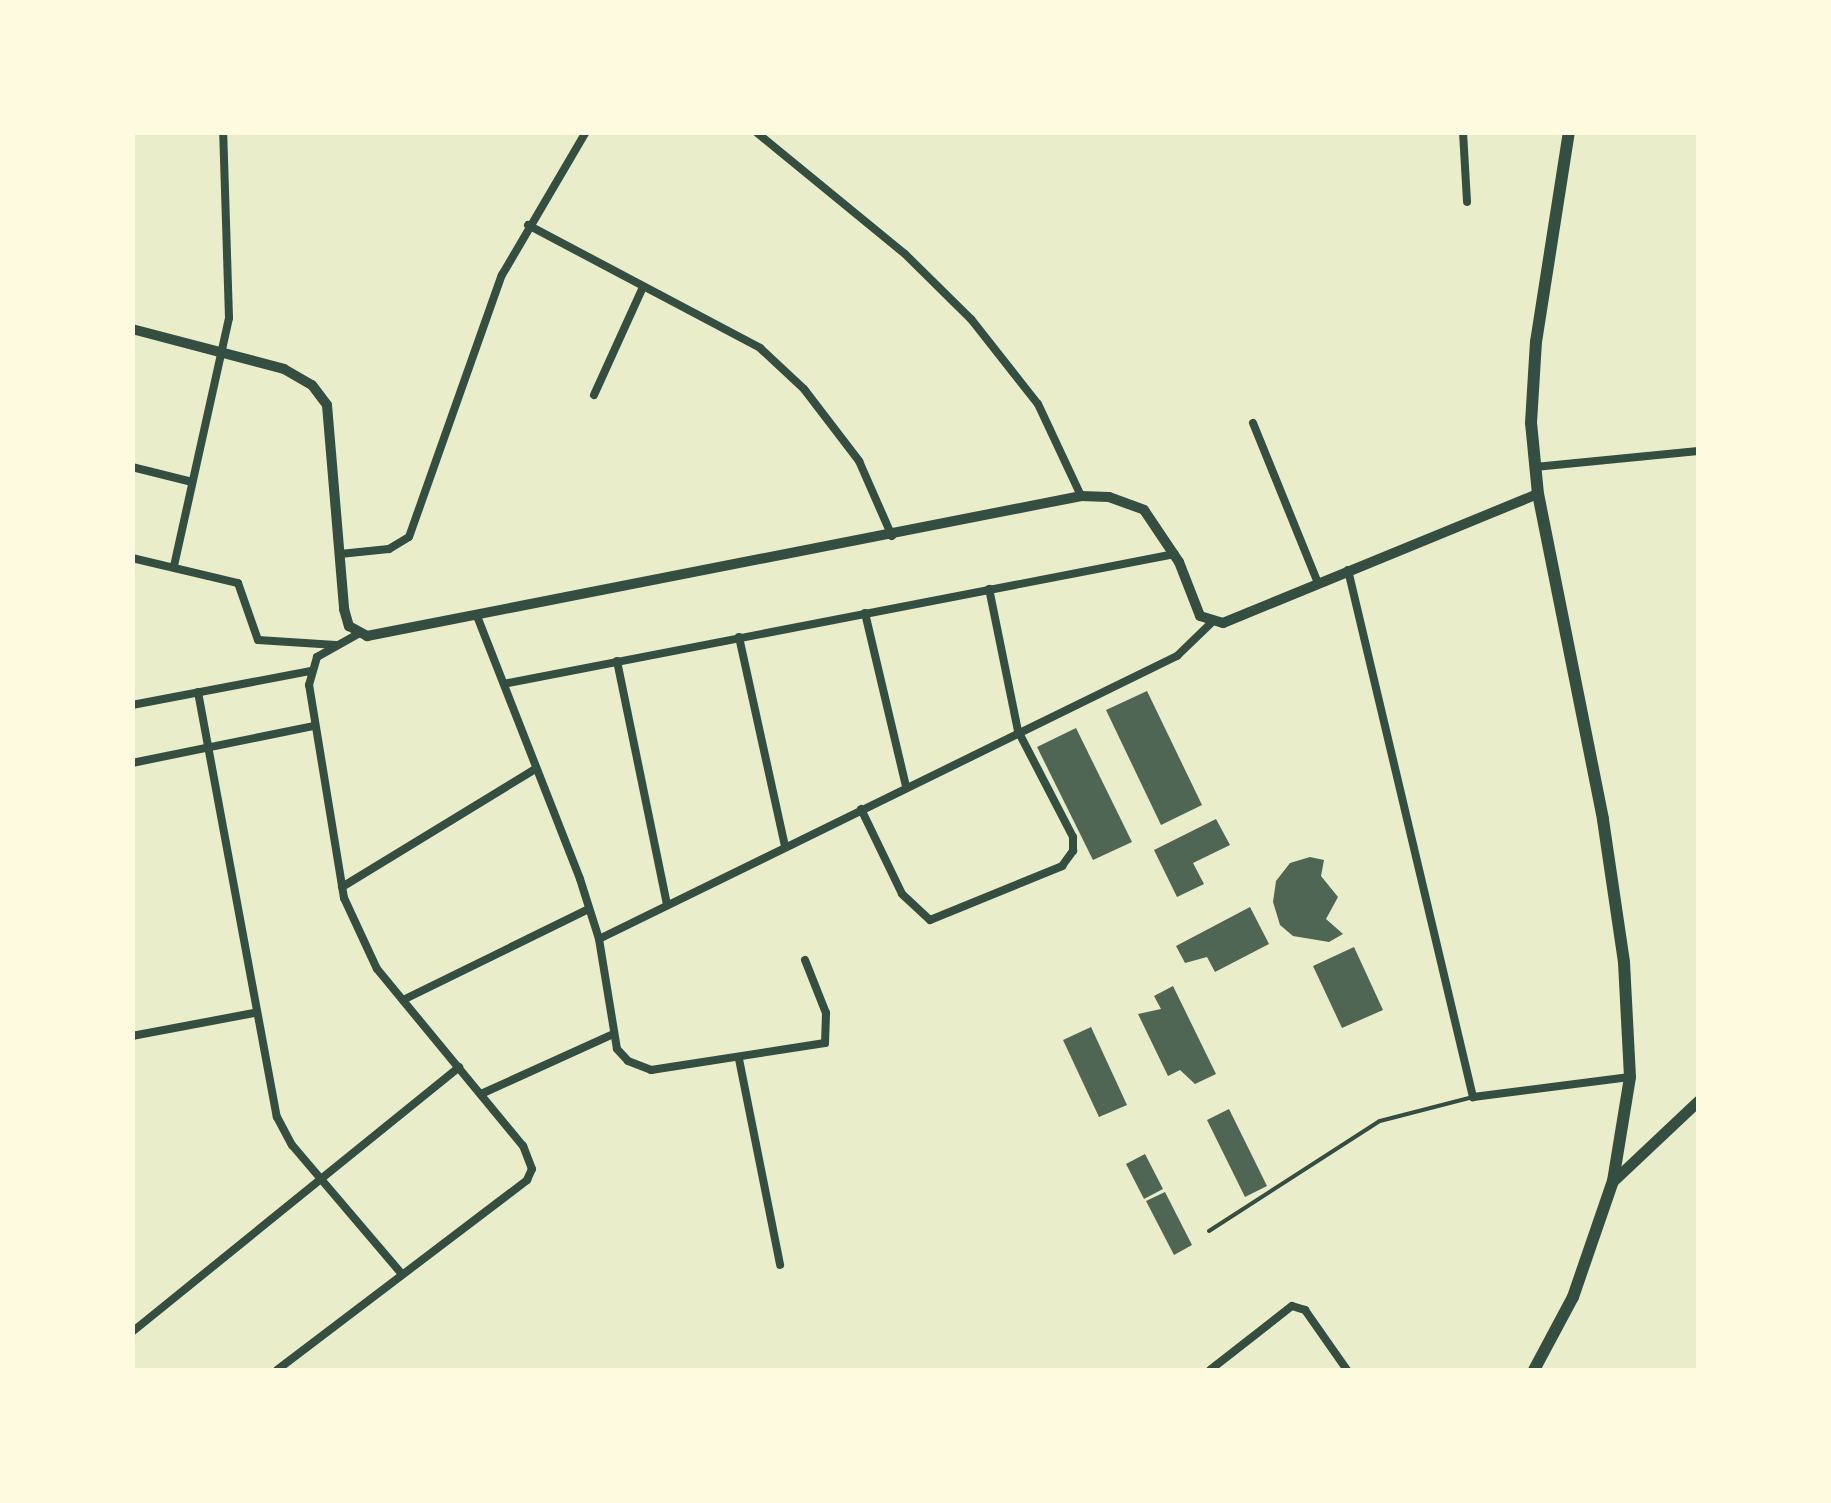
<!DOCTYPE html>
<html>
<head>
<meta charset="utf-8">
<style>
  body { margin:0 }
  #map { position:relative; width:1831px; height:1503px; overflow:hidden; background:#e9edc9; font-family:"Nunito Sans",sans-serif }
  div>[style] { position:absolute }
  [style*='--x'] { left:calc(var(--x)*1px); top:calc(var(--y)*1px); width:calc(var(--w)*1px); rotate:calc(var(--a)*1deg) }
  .building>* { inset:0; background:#4f6655 }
  .service>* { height:4px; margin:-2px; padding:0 2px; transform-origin:2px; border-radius:2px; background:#344e41 }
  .minor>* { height:8px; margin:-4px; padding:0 4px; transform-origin:4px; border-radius:4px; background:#344e41 }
  .tertiary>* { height:10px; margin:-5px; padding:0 5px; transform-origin:5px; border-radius:5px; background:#344e41 }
  .secondary>* { height:11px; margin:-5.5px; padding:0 5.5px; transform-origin:5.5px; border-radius:5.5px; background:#344e41 }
  .trunk>* { height:12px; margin:-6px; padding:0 6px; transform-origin:6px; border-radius:6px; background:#344e41 }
  span { translate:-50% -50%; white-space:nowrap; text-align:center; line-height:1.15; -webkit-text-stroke:8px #fefae0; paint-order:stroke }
  .frame { position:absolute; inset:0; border:135px solid #fefae0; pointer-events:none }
</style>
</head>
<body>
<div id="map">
  <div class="building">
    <div style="clip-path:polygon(1147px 691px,1202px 805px,1161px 825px,1106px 710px)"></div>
    <div style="clip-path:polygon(1076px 728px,1132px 842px,1093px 860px,1037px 747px)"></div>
    <div style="clip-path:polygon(1216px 819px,1230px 845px,1193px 863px,1204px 884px,1177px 897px,1154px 850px)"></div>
    <div style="clip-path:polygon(1310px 857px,1324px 860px,1321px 876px,1338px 897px,1326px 919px,1343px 934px,1329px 942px,1293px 936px,1280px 925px,1273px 902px,1276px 881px,1290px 863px)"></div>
    <div style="clip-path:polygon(1250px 907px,1269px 944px,1215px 972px,1207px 957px,1185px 963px,1176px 946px)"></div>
    <div style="clip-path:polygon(1354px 947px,1383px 1010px,1342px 1028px,1313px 966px)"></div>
    <div style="clip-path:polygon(1173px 986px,1216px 1074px,1195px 1084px,1180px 1070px,1168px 1076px,1138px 1014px,1161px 1009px,1154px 996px)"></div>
    <div style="clip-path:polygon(1091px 1027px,1127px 1105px,1099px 1117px,1063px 1040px)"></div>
    <div style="clip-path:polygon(1229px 1109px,1267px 1186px,1245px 1197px,1207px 1120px)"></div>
    <div style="clip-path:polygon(1145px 1154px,1163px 1189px,1144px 1199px,1126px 1164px)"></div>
    <div style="clip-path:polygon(1165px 1192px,1192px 1245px,1174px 1255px,1146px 1201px)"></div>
  </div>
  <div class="service">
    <div style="--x:1209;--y:1231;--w:203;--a:-32.8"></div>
    <div style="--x:1380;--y:1121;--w:96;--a:-14.5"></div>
  </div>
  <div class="minor">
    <div style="--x:756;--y:132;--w:193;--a:39.3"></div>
    <div style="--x:905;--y:254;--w:93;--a:44.6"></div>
    <div style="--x:971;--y:319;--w:108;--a:51.8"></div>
    <div style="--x:1038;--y:404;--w:102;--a:64.9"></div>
    <div style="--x:1463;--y:132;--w:70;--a:86.7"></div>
    <div style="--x:528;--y:225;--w:263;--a:27.9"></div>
    <div style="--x:760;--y:348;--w:60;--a:43"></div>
    <div style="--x:804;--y:389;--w:91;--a:52.6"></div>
    <div style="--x:859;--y:461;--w:82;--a:66.3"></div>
    <div style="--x:594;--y:395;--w:119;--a:-65.6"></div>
    <div style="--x:1253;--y:423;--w:173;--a:67.9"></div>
    <div style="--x:132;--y:467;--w:62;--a:14"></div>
    <div style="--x:1535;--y:467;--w:164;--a:-5.6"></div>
    <div style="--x:340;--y:554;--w:49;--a:-5.8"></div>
    <div style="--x:389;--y:549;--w:23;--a:-31"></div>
    <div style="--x:409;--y:537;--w:278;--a:-70.5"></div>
    <div style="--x:502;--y:275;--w:166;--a:-59.6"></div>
    <div style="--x:132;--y:558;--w:109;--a:13.3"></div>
    <div style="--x:238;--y:583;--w:60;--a:70.7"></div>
    <div style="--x:258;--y:640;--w:78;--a:3.7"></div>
    <div style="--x:174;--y:566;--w:254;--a:-77.5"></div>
    <div style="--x:229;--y:318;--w:186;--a:-91.8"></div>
    <div style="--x:1348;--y:570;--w:542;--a:76.66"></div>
    <div style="--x:1473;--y:1097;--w:158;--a:-7.3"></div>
    <div style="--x:865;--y:613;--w:179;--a:76.7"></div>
    <div style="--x:477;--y:616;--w:282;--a:68.6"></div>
    <div style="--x:580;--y:879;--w:63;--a:72.4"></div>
    <div style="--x:599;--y:939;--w:111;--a:80.7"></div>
    <div style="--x:617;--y:1049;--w:16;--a:47"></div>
    <div style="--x:628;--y:1061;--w:25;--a:21"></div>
    <div style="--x:651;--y:1070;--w:176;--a:-8.8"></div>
    <div style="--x:825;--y:1043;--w:30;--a:-88"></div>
    <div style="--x:826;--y:1013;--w:57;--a:-111.6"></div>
    <div style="--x:739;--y:637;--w:215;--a:77.6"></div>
    <div style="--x:617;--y:661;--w:249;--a:78.4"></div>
    <div style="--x:508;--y:683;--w:679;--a:-10.95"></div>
    <div style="--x:198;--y:692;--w:432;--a:79.5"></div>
    <div style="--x:277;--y:1117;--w:32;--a:62"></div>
    <div style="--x:292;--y:1145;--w:168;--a:49.6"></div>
    <div style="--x:132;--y:705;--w:181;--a:-10.8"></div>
    <div style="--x:132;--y:763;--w:186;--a:-11.5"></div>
    <div style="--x:861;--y:809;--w:94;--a:64.2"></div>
    <div style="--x:902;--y:894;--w:38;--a:43"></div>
    <div style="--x:930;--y:920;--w:143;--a:-22.2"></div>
    <div style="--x:1062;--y:866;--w:19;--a:-54"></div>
    <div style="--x:1073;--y:851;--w:14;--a:-90"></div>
    <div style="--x:1073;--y:837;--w:119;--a:-117.4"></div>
    <div style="--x:1018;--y:731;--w:145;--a:-101.5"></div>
    <div style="--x:342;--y:887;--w:226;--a:-31.4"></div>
    <div style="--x:599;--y:939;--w:644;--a:-26.09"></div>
    <div style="--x:1177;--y:656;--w:47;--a:-44.1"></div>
    <div style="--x:403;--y:1000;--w:207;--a:-26.1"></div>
    <div style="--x:132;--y:1036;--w:124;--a:-10.7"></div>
    <div style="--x:739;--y:1059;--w:210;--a:78.7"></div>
    <div style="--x:481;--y:1094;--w:145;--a:-24.4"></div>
    <div style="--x:132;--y:1332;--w:421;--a:-39"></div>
    <div style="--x:277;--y:1370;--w:314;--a:-37.2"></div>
    <div style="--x:527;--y:1180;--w:12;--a:-66"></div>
    <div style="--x:532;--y:1169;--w:25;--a:-111"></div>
    <div style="--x:523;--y:1146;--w:229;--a:-129.5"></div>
    <div style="--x:377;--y:969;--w:78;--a:-114.9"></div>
    <div style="--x:344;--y:898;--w:216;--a:-99.3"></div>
    <div style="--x:309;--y:685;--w:29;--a:-74"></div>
    <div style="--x:317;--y:657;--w:47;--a:-29.3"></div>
    <div style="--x:1210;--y:1370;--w:104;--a:-38"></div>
    <div style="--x:1292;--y:1306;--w:14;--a:17"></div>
    <div style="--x:1305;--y:1310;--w:73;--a:55"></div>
  </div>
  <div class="tertiary">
    <div style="--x:132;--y:329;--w:157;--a:14.7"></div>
    <div style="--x:284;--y:369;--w:32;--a:30"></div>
    <div style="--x:312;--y:385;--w:25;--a:53"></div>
    <div style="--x:327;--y:405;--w:205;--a:85.2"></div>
    <div style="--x:344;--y:609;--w:18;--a:74"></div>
    <div style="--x:349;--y:626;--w:21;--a:29"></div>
    <div style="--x:367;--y:636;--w:728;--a:-11.09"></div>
    <div style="--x:1081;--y:496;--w:28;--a:2"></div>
    <div style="--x:1109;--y:497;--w:37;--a:20"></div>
    <div style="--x:1144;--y:510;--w:63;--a:56.1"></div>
    <div style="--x:1179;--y:562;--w:58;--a:68.7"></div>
    <div style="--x:1200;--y:616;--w:24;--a:17"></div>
    <div style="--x:1223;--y:623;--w:340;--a:-22.3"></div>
  </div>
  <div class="secondary">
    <div style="--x:1613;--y:1181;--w:117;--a:-43.3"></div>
  </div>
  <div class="trunk">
    <div style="--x:1534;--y:1370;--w:83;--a:-61.9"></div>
    <div style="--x:1573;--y:1297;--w:123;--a:-71"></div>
    <div style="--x:1613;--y:1181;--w:105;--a:-80.7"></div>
    <div style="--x:1630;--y:1077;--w:115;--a:-93"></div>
    <div style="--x:1624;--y:962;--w:145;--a:-98.4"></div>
    <div style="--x:1603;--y:819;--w:331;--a:-101.3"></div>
    <div style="--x:1538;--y:494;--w:71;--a:-95.6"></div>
    <div style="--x:1531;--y:423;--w:81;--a:-86.5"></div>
    <div style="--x:1536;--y:342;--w:213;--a:-81.1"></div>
  </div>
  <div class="frame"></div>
</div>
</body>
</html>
